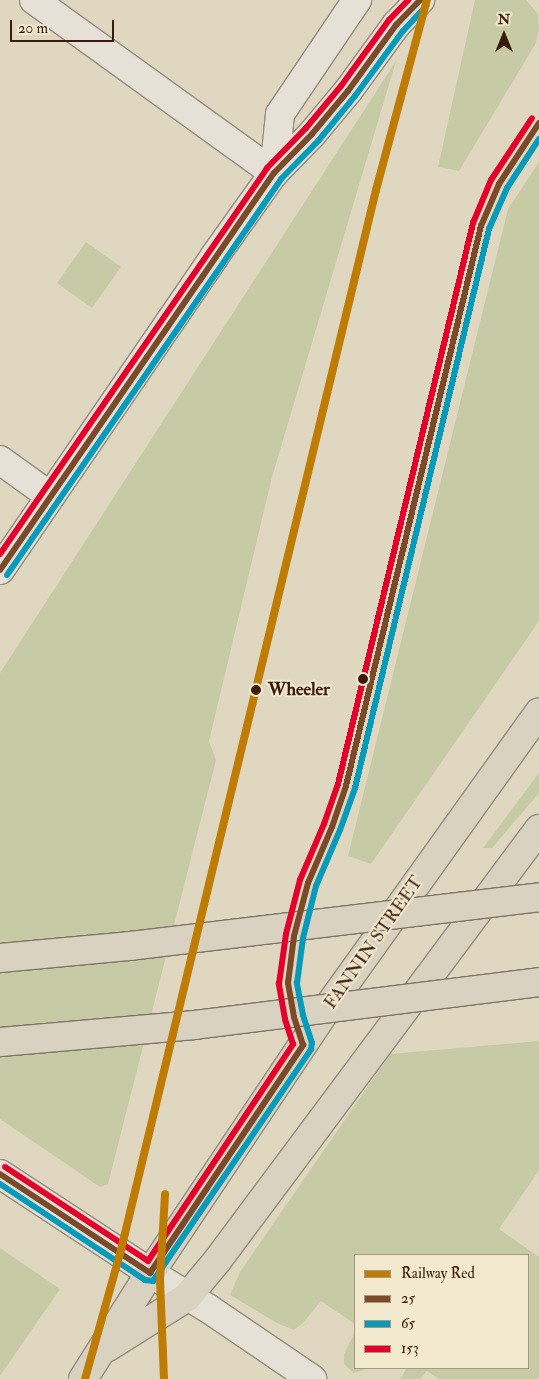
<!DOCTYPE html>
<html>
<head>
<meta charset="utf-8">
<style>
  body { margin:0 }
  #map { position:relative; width:539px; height:1379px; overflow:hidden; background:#dfd7c0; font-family:"IM FELL Double Pica",serif }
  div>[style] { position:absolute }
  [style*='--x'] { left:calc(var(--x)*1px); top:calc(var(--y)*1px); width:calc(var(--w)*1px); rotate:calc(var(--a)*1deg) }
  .green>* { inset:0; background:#c7cba5 }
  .roads { filter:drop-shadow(1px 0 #948c7d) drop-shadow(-1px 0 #948c7d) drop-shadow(0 1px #948c7d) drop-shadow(0 -1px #948c7d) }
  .street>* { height:28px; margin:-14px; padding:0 14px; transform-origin:14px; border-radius:14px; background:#e6e1d6 }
  .secondary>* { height:28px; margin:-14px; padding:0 14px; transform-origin:14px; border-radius:14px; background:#e6e1d6 }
  .primary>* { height:28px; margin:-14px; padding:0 14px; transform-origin:14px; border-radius:14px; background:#dad2c1 }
  .highway>* { height:28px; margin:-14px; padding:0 14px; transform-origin:14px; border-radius:14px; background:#dad2c1 }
  .bridges { filter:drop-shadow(1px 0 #7d7366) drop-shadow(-1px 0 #7d7366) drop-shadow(0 1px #7d7366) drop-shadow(0 -1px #7d7366) }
  .highway-bridge>* { height:28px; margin:-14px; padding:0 14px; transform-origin:14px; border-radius:14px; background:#dad2c1 }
  .bus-1>* { height:6px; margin:-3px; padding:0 3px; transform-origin:3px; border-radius:3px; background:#7a4b2a }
  .bus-2>* { height:6px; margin:-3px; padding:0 3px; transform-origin:3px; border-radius:3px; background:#069bbb }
  .bus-3>* { height:6px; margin:-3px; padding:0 3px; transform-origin:3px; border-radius:3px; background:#e4002b }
  .rail-1>* { height:8px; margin:-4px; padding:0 4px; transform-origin:4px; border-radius:4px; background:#bf7c04 }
  .dots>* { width:14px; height:14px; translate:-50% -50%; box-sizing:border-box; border:2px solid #f3e9ce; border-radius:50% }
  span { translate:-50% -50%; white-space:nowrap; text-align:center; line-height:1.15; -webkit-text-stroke:4px #f3e9ce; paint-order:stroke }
  .stop-label { font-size:18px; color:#3b1b0d; font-weight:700 }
  .left { translate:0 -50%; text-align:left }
  .street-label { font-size:18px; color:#3b1b0d }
  .legend { position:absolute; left:354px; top:1254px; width:175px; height:115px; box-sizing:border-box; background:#f3e9ce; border:1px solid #a99781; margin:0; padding:6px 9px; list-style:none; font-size:15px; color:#3b1b0d }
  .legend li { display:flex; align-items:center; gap:10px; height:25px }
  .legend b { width:25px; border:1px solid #a99781 }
  .north { position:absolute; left:479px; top:10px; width:50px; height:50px; -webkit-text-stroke:4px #f3e9ce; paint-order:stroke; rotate:0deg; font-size:14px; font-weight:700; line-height:20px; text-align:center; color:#3b1b0d }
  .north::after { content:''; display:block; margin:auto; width:18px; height:22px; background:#3b1b0d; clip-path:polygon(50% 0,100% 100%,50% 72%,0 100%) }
  .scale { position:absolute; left:10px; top:20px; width:104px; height:22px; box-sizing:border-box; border:2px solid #3b1b0d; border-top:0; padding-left:6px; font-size:15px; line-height:18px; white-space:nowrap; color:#3b1b0d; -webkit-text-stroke:4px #f3e9ce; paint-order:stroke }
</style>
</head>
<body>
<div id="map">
  <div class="green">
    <div style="clip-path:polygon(475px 0,526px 0,538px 14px,539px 29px,536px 43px,459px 171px,438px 167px)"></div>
    <div style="clip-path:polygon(396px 61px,272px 477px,209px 741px,216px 760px,108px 1184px,100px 1187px,0 1119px,0 673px)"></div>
    <div style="clip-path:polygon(539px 162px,539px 621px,371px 864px,348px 856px,508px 209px)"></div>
    <div style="clip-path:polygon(86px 242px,121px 267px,92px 308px,57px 283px)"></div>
    <div style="clip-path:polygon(539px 773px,539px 793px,492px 848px,483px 848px)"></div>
    <div style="clip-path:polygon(539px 1041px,539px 1170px,499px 1229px,539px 1257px,539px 1379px,439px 1379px,427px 1371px,420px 1379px,400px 1379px,407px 1368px,528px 1368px,528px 1255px,355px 1255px,355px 1324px,321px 1301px,303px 1323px,294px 1330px,277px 1323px,230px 1295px,240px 1272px,390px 1054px)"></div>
    <div style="clip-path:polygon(0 1248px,60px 1289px,0 1376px)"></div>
    <div style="clip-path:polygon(355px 1332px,355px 1368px,369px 1368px,354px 1373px,344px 1364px,344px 1354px)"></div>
  </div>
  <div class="roads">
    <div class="street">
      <div style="--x:34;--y:0;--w:296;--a:35.8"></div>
      <div style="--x:0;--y:460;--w:62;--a:35.8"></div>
    </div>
    <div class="secondary">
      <div style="--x:274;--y:173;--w:59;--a:-84.2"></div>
      <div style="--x:280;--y:114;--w:138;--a:-56"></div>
      <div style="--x:0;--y:570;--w:379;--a:-55.6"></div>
      <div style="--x:214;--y:257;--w:103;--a:-54.5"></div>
      <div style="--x:274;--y:173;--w:54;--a:-45.7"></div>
      <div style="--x:312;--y:134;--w:56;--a:-50.1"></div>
      <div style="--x:348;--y:91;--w:82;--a:-54"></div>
      <div style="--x:396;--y:25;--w:35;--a:-46"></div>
      <div style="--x:0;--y:1174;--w:191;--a:33.3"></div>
      <div style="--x:160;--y:1279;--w:57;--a:31.5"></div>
      <div style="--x:209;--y:1309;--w:125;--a:34.2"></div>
    </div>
    <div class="primary">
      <div style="--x:108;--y:1347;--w:93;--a:-32.3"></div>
      <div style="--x:83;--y:1379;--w:125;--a:-57.7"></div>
      <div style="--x:150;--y:1273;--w:316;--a:-56.2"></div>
      <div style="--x:326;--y:1010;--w:366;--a:-54.4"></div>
    </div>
    <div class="highway">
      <div style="--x:187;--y:1297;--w:47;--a:-50.2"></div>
      <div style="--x:217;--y:1261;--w:539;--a:-53.3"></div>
    </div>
  </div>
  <div class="bridges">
    <div class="highway-bridge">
      <div style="--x:0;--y:958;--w:131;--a:-5.3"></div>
      <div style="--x:130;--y:946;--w:412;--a:-6.8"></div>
      <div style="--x:0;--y:1042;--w:196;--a:-5"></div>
      <div style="--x:195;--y:1025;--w:347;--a:-7.1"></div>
    </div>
  </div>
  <div class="bus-1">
    <div style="--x:0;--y:570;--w:482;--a:-55.4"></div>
    <div style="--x:274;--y:173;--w:54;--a:-45.7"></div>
    <div style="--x:312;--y:134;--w:56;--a:-50.1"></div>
    <div style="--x:348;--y:91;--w:82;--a:-54"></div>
    <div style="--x:396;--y:25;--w:35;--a:-46"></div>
    <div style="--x:0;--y:1174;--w:180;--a:33.4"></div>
    <div style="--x:150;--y:1273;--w:275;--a:-56.1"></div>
    <div style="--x:303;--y:1045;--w:29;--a:-108"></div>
    <div style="--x:294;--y:1017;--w:35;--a:-100"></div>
    <div style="--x:288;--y:983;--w:47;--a:-82.7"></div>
    <div style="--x:294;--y:936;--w:55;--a:-75.2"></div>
    <div style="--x:308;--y:883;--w:61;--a:-66.8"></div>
    <div style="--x:332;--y:827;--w:43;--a:-71.1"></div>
    <div style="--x:346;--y:786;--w:576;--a:-76.45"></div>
    <div style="--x:481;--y:226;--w:46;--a:-66.8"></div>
    <div style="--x:499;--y:184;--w:73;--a:-56.7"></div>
  </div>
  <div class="bus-2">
    <div style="--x:7;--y:575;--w:482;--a:-55.3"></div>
    <div style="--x:281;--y:179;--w:54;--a:-45.7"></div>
    <div style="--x:319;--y:140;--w:57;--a:-50.7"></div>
    <div style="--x:355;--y:96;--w:81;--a:-53.6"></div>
    <div style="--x:403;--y:31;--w:34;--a:-47"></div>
    <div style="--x:0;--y:1184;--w:174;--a:33.5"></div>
    <div style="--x:145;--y:1280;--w:8;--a:7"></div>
    <div style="--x:153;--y:1281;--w:281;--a:-55.7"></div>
    <div style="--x:311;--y:1049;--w:6;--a:-81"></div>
    <div style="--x:312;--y:1043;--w:29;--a:-108"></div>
    <div style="--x:303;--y:1015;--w:33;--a:-101"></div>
    <div style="--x:297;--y:983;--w:45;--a:-82.4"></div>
    <div style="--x:303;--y:938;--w:54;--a:-76"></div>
    <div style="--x:316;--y:886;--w:61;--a:-66.8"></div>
    <div style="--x:340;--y:830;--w:45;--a:-70.3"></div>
    <div style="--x:355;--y:788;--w:575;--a:-76.52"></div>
    <div style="--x:489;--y:229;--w:45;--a:-66.3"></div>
    <div style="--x:507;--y:188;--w:59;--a:-56.9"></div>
  </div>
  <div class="bus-3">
    <div style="--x:0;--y:554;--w:469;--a:-55.3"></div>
    <div style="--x:267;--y:168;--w:56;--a:-45.7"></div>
    <div style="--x:306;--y:128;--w:55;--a:-50.2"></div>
    <div style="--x:341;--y:86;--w:82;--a:-54"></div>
    <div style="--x:389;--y:20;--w:28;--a:-46"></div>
    <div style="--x:5;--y:1167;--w:171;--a:33.3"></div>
    <div style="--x:148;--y:1261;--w:261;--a:-56.2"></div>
    <div style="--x:293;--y:1044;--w:26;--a:-108"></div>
    <div style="--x:285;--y:1019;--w:36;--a:-100"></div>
    <div style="--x:279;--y:984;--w:50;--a:-82"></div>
    <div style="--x:286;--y:934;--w:56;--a:-75.5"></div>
    <div style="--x:300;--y:880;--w:61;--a:-66.8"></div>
    <div style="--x:324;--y:824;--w:42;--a:-70.7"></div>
    <div style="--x:338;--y:784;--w:577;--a:-76.47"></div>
    <div style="--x:473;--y:223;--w:47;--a:-67.3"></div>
    <div style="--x:491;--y:180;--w:74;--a:-56.5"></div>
  </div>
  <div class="rail-1">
    <div style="--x:85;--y:1379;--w:130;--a:-74.4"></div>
    <div style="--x:120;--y:1254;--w:1094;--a:-76.47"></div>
    <div style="--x:376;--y:190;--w:197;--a:-75"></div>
    <div style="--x:164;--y:1379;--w:100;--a:-92.3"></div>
    <div style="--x:160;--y:1279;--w:85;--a:-86.6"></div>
  </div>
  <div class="dots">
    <div style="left:363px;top:679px;background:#3b1b0d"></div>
    <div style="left:256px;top:690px;background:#3b1b0d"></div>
  </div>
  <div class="stop-label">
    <span class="left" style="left:268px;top:690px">Wheeler</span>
  </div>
  <div class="street-label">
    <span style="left:374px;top:943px;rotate:-55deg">FANNIN STREET</span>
  </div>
  <ul class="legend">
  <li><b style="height:6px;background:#bf7c04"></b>Railway Red</li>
  <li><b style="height:6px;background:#7a4b2a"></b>25</li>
  <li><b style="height:6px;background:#069bbb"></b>65</li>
  <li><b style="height:6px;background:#e4002b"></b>153</li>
  </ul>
  <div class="north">N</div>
  <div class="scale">20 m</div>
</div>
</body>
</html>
